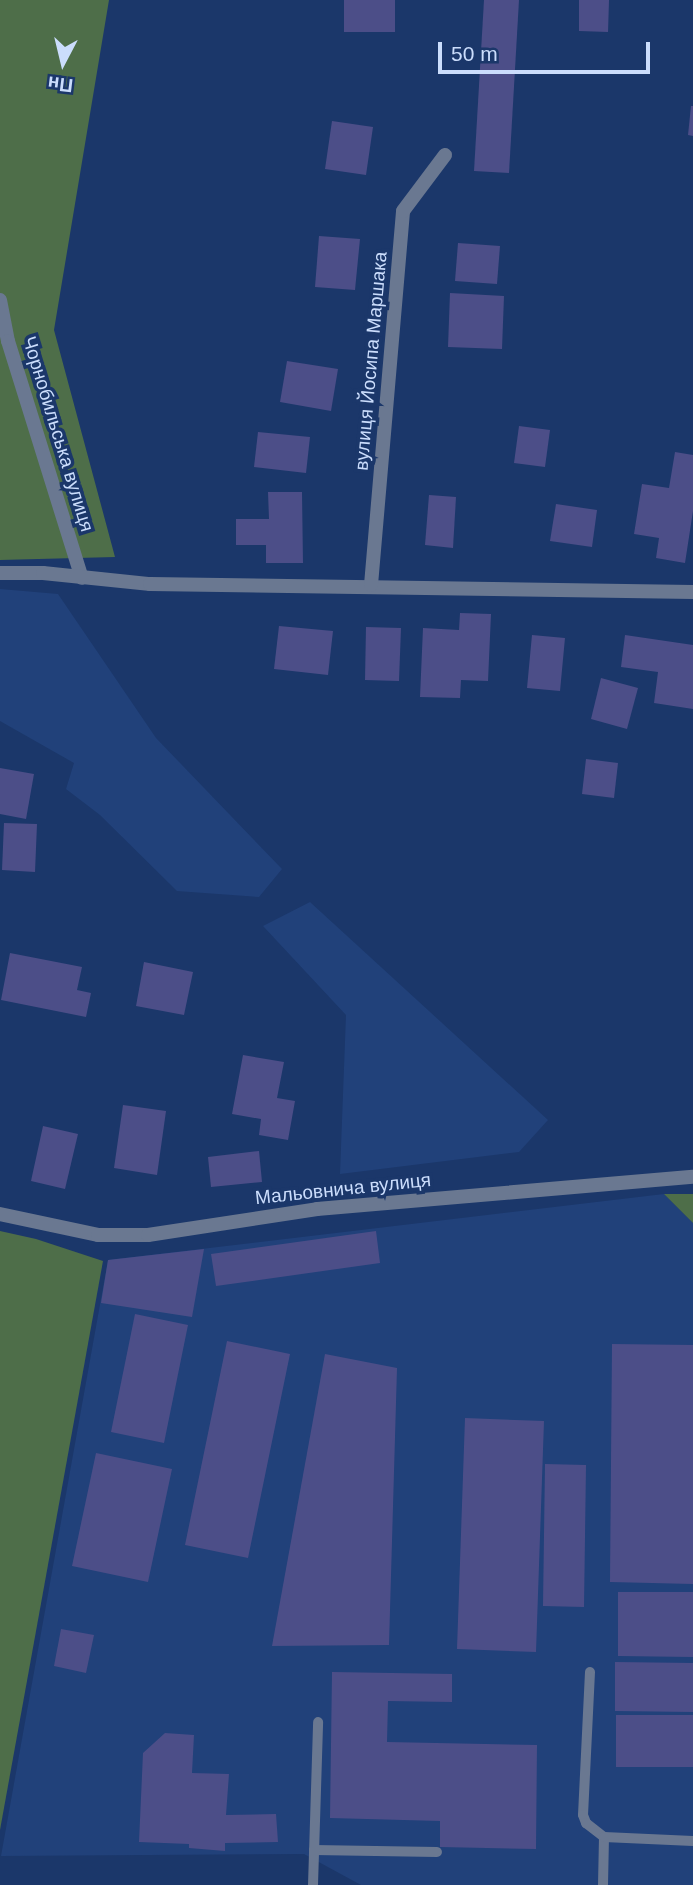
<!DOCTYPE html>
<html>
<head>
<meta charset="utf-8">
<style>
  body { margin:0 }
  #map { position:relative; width:693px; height:1885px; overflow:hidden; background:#1b376a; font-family:Helvetica,sans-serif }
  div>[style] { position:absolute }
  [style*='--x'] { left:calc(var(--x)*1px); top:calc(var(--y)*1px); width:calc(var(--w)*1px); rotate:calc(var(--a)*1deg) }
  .built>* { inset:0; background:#21417a }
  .green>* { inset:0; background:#4e6e49 }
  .building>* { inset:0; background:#4c4e88 }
  .lane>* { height:10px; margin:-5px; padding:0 5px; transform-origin:5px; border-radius:5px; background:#6a7891 }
  .street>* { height:14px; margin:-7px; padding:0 7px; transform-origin:7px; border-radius:7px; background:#6a7891 }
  span { translate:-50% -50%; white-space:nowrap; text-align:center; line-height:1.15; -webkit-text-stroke:7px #1b376a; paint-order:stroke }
  .street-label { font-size:19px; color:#cbddfc }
  .north { position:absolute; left:28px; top:28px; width:70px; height:70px; -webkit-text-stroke:5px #1b376a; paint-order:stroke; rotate:187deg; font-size:19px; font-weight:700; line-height:28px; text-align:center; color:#cbddfc }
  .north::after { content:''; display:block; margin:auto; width:24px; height:32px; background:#cbddfc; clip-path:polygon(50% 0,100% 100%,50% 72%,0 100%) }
  .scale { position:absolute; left:438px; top:42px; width:212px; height:32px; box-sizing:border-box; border:4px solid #cbddfc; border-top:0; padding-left:9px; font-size:21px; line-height:24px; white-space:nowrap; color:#cbddfc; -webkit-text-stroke:5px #1b376a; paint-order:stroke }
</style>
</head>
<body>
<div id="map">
  <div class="built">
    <div style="clip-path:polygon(0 589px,58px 594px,156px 738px,282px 869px,259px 897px,177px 891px,100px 815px,66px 789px,74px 763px,0 721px)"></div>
    <div style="clip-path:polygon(310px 902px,548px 1120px,519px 1152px,340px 1174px,346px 1015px,263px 926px)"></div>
    <div style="clip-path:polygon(664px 1194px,693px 1223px,693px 1885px,361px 1885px,304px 1854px,1px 1856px,108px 1260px)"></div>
  </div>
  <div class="green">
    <div style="clip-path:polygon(0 0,109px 0,54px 330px,115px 557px,0 560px)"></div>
    <div style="clip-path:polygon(664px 1194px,693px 1194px,693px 1223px)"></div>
    <div style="clip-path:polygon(0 1231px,36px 1239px,103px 1261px,0 1830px)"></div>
  </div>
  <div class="building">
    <div style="clip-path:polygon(344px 0,395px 0,395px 32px,344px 32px)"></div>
    <div style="clip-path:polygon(484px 0,519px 0,509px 173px,474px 171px)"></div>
    <div style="clip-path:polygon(579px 0,609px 0,608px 32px,579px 31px)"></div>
    <div style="clip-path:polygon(691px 106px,693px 106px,693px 136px,688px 135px)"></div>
    <div style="clip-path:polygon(332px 121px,373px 127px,366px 175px,325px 169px)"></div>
    <div style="clip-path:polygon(319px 236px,360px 239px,355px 290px,315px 287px)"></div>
    <div style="clip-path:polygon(458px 243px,500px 246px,497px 284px,455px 281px)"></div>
    <div style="clip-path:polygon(450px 293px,504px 296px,502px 349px,448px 347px)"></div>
    <div style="clip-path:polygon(287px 361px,338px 369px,331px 411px,280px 402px)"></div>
    <div style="clip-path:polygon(519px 426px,550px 430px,545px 467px,514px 463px)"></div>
    <div style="clip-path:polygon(258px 432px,310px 437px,306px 473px,254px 467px)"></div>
    <div style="clip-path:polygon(675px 452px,693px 455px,693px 511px,685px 563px,656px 558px,659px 538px,634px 534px,642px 484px,669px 488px)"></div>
    <div style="clip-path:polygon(268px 492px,302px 492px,303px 563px,266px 563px,266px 545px,236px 545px,236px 519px,269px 519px)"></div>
    <div style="clip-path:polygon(429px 495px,456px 497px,453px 548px,425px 545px)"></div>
    <div style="clip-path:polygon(556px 504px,597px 510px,592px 547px,550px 541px)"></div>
    <div style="clip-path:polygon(460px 613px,491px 614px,488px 681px,461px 680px,460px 698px,420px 697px,423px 628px,459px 630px)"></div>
    <div style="clip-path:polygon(279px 626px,333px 631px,328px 675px,274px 669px)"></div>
    <div style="clip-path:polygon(366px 627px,401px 628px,399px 681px,365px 680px)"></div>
    <div style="clip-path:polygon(532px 635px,565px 638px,560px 691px,527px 688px)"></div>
    <div style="clip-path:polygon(625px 635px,693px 645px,693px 709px,654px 703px,658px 672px,621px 667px)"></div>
    <div style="clip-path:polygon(601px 678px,638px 688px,627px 729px,591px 719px)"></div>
    <div style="clip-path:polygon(586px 759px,618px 763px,614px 798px,582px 794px)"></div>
    <div style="clip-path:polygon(0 768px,34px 774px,26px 819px,0 814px)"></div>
    <div style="clip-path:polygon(4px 823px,37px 824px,35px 872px,2px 870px)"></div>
    <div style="clip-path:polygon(10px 953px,82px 967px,77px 990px,91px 993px,86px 1017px,1px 1000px)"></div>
    <div style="clip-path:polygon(144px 962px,193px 972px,184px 1015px,136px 1006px)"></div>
    <div style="clip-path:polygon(243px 1055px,284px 1062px,277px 1098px,295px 1101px,288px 1140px,259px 1135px,261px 1119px,232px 1114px)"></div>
    <div style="clip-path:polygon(123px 1105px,166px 1111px,157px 1175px,114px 1168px)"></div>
    <div style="clip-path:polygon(43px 1126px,78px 1134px,65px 1189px,31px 1181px)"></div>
    <div style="clip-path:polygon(259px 1151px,262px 1182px,211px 1187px,208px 1157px)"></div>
    <div style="clip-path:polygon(376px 1231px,380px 1263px,216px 1286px,211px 1254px)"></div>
    <div style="clip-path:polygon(204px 1249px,192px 1317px,101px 1303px,108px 1260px)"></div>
    <div style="clip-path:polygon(135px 1314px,188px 1325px,164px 1443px,111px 1432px)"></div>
    <div style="clip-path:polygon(227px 1341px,290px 1354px,248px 1558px,185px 1545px)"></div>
    <div style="clip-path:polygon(612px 1344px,693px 1345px,693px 1584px,610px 1582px)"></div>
    <div style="clip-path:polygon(325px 1354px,397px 1368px,389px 1645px,272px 1646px)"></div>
    <div style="clip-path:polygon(465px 1418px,544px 1421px,536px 1652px,457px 1649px)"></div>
    <div style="clip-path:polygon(96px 1453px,172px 1469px,148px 1582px,72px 1566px)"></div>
    <div style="clip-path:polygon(545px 1464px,586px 1465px,584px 1607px,543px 1606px)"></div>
    <div style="clip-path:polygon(618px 1592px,693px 1592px,693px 1657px,618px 1656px)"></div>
    <div style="clip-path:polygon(61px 1629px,94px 1635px,86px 1673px,54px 1666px)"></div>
    <div style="clip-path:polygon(615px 1662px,693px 1663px,693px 1712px,615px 1711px)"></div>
    <div style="clip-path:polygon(332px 1672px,452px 1674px,452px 1702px,388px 1701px,387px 1742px,537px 1745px,536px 1849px,440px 1847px,440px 1821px,330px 1818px)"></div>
    <div style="clip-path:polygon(616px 1715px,693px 1715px,693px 1767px,616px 1767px)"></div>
    <div style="clip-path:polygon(165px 1733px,194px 1735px,192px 1773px,229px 1774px,226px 1815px,276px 1814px,278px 1842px,225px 1843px,225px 1851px,189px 1848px,189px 1844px,139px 1842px,143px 1753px)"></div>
  </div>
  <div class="lane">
    <div style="--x:590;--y:1672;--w:143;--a:92.8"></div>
    <div style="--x:583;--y:1815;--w:9;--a:69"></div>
    <div style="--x:586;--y:1823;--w:23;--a:38"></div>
    <div style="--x:314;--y:1850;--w:123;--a:0.9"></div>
    <div style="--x:313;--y:1885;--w:163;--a:-88.2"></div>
    <div style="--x:603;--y:1885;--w:48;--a:-88.8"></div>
    <div style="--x:604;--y:1837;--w:89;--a:2.6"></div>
  </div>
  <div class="street">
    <div style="--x:0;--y:300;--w:42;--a:79"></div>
    <div style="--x:8;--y:341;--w:248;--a:72.7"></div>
    <div style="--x:0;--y:573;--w:43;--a:0"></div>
    <div style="--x:43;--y:573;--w:108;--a:5.9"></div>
    <div style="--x:150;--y:584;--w:543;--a:0.84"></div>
    <div style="--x:371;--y:585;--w:375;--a:-85.1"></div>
    <div style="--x:403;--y:211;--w:70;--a:-53.1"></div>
    <div style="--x:0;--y:1214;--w:100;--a:12.1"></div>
    <div style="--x:98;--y:1235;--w:50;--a:0"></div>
    <div style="--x:148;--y:1235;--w:171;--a:-8.7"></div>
    <div style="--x:317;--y:1209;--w:377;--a:-4.9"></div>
  </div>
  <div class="street-label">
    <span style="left:371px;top:361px;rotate:-85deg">вулиця Йосипа Маршака</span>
    <span style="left:58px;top:434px;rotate:73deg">Чорнобильська вулиця</span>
    <span style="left:343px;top:1189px;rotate:-6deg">Мальовнича вулиця</span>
  </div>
  <div class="north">Пн</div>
  <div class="scale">50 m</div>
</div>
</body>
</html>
